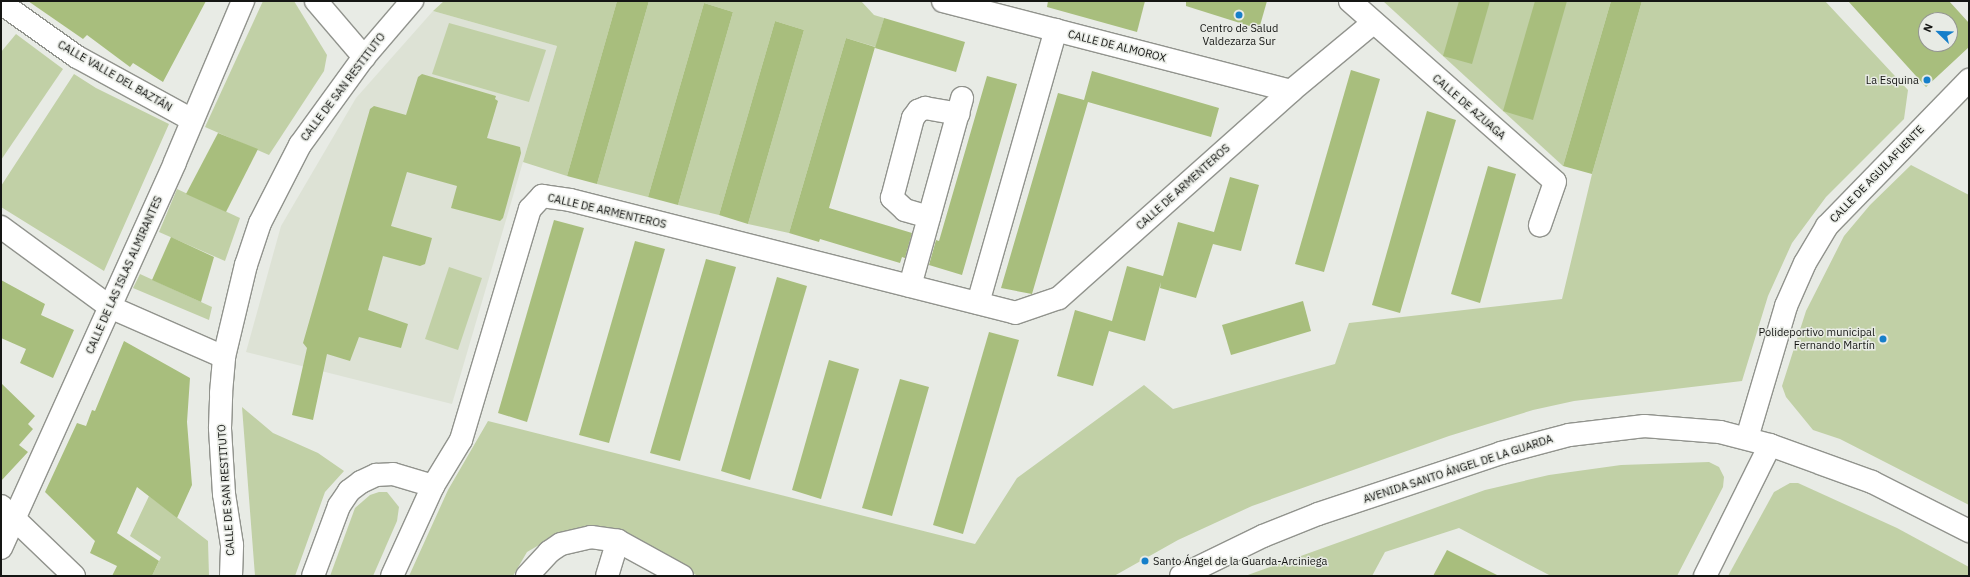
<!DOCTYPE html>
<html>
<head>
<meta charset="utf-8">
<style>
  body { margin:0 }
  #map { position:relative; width:1970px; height:577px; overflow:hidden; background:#e8ebe5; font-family:"IBM Plex Sans",sans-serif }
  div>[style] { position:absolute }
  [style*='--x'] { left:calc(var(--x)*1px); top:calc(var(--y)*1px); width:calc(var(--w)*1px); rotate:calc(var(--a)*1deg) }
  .built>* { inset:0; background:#dde2d5 }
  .green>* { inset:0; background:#c1d0a6 }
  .building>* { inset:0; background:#a8be7d }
  .roads { filter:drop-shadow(1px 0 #91938d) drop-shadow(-1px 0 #91938d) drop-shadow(0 1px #91938d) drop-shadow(0 -1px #91938d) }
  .minor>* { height:22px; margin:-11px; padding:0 11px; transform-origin:11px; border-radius:11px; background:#fff }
  .dots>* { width:11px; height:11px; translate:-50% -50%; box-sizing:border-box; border:2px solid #e8ebe5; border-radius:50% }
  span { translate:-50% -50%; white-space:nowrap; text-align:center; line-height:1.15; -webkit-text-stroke:3px #e8ebe5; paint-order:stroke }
  .poi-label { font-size:11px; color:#151614 }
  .right { translate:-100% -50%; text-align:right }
  .left { translate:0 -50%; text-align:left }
  .street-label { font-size:11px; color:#151614 }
  .frame { position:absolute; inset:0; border:2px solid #151614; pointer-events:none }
  .north { position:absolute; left:1918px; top:12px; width:40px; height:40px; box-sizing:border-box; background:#e8ebe5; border:1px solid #949691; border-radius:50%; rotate:293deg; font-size:11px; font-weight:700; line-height:16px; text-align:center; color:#151614 }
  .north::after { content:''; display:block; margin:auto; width:14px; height:18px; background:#167fca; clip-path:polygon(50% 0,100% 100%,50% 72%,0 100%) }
</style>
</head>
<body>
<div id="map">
  <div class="built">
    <div style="clip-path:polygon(433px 11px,557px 46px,452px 404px,246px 352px,281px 226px,356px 98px)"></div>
  </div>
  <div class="green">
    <div style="clip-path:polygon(263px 1px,294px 1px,327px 55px,324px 71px,269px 155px,205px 127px)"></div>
    <div style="clip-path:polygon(444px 1px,617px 1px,567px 176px,523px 162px,557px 46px,433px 11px)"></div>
    <div style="clip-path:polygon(649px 1px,861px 1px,874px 15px,884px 18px,876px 47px,846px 38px,789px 233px,748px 224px,804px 30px,775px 21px,719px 215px,678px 205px,733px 12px,704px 3px,648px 197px,597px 184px)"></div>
    <div style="clip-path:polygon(1383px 1px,1611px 1px,1563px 166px)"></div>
    <div style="clip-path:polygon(1642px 1px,1825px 1px,1908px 90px,1904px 119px,1826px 197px,1792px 243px,1768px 296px,1742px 381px,1574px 401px,1533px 410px,1449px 436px,1252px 506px,1178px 540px,1114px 576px,698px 576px,625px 536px,553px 537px,527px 552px,513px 576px,409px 576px,448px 490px,488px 421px,975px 544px,1017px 478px,1144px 385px,1173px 409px,1335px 364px,1349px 323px,1562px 299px,1592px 174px)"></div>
    <div style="clip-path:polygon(449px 23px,546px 50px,529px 102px,432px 74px)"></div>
    <div style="clip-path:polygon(16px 34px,63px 69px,1px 160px,1px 52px)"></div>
    <div style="clip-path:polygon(74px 74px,96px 88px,169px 124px,104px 271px,1px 207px,1px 186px)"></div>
    <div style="clip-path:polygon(1911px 165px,1969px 195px,1969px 505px,1840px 439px,1813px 430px,1786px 397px,1782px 386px,1806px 311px,1844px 236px,1870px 205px)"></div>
    <div style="clip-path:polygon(177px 189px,240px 218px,225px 261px,159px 232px)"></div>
    <div style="clip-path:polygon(449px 267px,482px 278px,458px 350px,425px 339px)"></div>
    <div style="clip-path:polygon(140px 274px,212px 307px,209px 320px,133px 288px)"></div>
    <div style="clip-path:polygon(242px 407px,273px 433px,318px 453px,344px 471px,325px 492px,295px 576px,255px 576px)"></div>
    <div style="clip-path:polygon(1709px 462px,1719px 467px,1724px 477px,1723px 487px,1677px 576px,1551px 576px,1459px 528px,1385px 552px,1372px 576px,1245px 576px,1485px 490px,1549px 475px,1621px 465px)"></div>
    <div style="clip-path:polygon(1790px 483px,1798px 483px,1897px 528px,1969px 567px,1969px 576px,1728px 576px,1774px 492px)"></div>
    <div style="clip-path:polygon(379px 492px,387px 492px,399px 507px,397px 521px,373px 576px,330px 576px,355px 508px,370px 495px)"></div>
    <div style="clip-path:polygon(149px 496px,208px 541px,209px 576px,152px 576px,161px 557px,130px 536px)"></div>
  </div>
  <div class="building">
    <div style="clip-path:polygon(28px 1px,206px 1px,163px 82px,133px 63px,130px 67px,87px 35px,83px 39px)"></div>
    <div style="clip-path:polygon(617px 1px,649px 1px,597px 184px,567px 176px)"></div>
    <div style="clip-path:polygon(1048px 1px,1145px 1px,1137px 32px,1047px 7px)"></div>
    <div style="clip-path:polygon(1186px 1px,1267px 1px,1259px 29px,1186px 6px)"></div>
    <div style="clip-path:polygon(1459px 1px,1490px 1px,1472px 64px,1443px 56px)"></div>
    <div style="clip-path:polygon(1535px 1px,1567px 1px,1533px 120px,1503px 111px)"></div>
    <div style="clip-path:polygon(1611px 1px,1642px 1px,1592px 174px,1563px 166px)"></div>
    <div style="clip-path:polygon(evenodd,1848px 1px,1949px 1px,1969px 23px,1969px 47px,1926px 87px,1848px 1px,1926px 20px,1950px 20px,1950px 44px,1926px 44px,1926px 20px)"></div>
    <div style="clip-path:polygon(704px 3px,733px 12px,678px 205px,648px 197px)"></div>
    <div style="clip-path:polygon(884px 18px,965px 42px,956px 72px,875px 48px)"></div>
    <div style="clip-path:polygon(775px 21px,804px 30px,748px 224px,719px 215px)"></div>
    <div style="clip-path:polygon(846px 38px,875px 47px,829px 208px,912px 233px,905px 258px,902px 257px,900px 263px,820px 239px,819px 242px,789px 233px)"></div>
    <div style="clip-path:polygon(1351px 70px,1380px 79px,1324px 272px,1295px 264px)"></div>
    <div style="clip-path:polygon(1092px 71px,1219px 108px,1211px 137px,1088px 102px,1032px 294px,1001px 288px,1058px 93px,1084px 100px)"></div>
    <div style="clip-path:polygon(422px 74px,496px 96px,495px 99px,498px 101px,487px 138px,520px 147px,521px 153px,503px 218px,500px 221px,451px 208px,457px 186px,407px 172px,391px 226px,432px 238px,425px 264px,420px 266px,383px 256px,368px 310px,408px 324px,401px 348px,359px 337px,350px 361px,327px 354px,313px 420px,292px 415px,307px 348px,303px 343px,370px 109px,374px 106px,406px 115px,418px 77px)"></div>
    <div style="clip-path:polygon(987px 76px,1017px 84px,962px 275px,929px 265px,936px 240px,939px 241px)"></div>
    <div style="clip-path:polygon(1427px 111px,1456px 120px,1400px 313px,1372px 305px)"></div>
    <div style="clip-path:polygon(218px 133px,258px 149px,226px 212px,186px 194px)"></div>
    <div style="clip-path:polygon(1488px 166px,1516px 174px,1480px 303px,1451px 294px)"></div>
    <div style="clip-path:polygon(1230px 177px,1259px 185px,1241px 251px,1213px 244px,1196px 298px,1160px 288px,1161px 282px,1145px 341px,1109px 331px,1093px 386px,1057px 376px,1075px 310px,1112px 321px,1127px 266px,1163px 276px,1178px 222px,1214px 232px)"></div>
    <div style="clip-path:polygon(554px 220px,584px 228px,527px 422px,498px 413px)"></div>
    <div style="clip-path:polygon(171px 237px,214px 257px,201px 302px,152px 280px)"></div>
    <div style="clip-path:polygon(635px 241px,665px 249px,609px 443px,579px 435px)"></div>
    <div style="clip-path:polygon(706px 259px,736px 267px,680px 461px,650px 453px)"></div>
    <div style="clip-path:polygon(777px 277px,807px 286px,750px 480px,721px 471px)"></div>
    <div style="clip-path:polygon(1px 280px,45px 304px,41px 315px,74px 330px,53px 378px,20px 363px,26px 349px,1px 338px)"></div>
    <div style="clip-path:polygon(1303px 301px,1311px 331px,1231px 355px,1222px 325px)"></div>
    <div style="clip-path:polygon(989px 332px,1019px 340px,963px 534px,933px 525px)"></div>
    <div style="clip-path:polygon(124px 341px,190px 378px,187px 422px,192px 485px,177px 518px,137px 487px,117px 533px,159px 561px,152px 576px,112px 576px,117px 566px,90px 553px,95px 541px,45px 492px,77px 423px,86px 426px,92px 410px,95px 411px)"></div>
    <div style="clip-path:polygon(829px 360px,859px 369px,821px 499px,792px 490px)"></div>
    <div style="clip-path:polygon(900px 379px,929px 387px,892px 516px,862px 508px)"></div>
    <div style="clip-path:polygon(1px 383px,35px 416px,28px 424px,33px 429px,19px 445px,28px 452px,1px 481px)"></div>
    <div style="clip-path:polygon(1447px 550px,1499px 576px,1433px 576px)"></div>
  </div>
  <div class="roads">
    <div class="minor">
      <div style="--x:316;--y:1;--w:74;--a:49.4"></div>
      <div style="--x:943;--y:1;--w:359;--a:14.5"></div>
      <div style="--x:1350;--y:1;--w:273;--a:41.4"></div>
      <div style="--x:1555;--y:182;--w:46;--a:109.2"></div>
      <div style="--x:1;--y:3;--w:93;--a:35.4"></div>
      <div style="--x:77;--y:57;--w:131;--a:28.7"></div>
      <div style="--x:929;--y:217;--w:25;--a:-164"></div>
      <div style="--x:905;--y:210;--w:18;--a:-137"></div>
      <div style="--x:892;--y:198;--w:83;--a:-75.3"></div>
      <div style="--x:913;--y:118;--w:9;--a:-54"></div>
      <div style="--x:918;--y:111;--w:8;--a:-23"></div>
      <div style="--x:925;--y:108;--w:34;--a:10"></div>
      <div style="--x:1;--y:227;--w:135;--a:36.3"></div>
      <div style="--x:110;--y:307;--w:124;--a:23.7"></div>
      <div style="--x:910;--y:286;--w:195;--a:-74.5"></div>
      <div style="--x:978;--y:303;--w:284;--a:-74.1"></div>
      <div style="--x:1747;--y:438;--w:138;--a:-73.5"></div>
      <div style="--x:1786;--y:306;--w:47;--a:-66.2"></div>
      <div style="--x:1805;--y:263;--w:43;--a:-59.3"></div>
      <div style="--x:1827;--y:226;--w:204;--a:-45.8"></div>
      <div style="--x:1;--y:506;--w:101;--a:43.8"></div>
      <div style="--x:1;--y:548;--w:423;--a:-65.7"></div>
      <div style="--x:175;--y:162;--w:175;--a:-67.1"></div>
      <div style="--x:231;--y:576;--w:31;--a:-88"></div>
      <div style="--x:232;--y:545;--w:52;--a:-98.9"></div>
      <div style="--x:224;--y:494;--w:66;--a:-93.5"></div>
      <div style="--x:220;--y:428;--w:35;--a:-88"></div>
      <div style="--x:221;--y:393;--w:36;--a:-85"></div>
      <div style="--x:224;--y:357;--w:95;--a:-76.6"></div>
      <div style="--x:246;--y:265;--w:44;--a:-71.6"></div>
      <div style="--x:260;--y:223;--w:88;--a:-62.9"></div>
      <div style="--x:300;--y:145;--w:109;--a:-54"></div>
      <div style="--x:364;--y:57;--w:74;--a:-49.4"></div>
      <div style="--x:313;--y:576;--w:75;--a:-69.6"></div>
      <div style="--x:339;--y:506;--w:18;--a:-56"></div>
      <div style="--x:349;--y:491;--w:15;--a:-37"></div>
      <div style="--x:361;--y:482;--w:17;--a:-25"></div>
      <div style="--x:376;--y:475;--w:17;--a:-3"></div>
      <div style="--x:393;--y:474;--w:42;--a:16.7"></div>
      <div style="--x:392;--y:576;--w:99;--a:-65.5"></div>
      <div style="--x:433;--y:486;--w:54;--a:-58.7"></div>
      <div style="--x:461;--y:440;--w:241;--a:-73.4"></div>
      <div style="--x:530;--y:209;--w:18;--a:-47"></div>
      <div style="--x:542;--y:196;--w:28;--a:8"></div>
      <div style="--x:570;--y:200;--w:459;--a:14.2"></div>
      <div style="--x:1015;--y:313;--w:46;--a:-18.8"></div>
      <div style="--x:1059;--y:298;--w:311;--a:-41.7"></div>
      <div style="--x:1291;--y:91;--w:107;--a:-39.7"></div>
      <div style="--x:527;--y:576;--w:33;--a:-47"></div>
      <div style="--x:549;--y:552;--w:14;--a:-34"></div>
      <div style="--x:561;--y:544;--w:31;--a:-13"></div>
      <div style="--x:591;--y:537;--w:27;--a:8"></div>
      <div style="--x:618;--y:541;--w:73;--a:28.7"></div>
      <div style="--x:607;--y:576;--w:37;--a:-73"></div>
      <div style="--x:1181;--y:576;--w:91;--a:-26"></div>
      <div style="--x:1263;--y:536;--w:59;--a:-21.8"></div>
      <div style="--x:1318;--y:514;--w:193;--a:-18.4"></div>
      <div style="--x:1501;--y:453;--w:70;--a:-14.8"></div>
      <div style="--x:1569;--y:435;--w:76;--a:-6.8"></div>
      <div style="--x:1644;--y:426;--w:76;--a:4.5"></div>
      <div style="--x:1720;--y:432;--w:52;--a:14.6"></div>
      <div style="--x:1770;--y:445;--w:109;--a:19.9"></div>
      <div style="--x:1872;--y:482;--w:109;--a:26.8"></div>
      <div style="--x:1705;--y:576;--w:146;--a:-63.6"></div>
    </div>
  </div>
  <div class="dots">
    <div style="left:1239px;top:15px;background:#167fca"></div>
    <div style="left:1927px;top:80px;background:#167fca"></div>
    <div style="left:1883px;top:339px;background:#167fca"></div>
    <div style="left:1145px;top:561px;background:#167fca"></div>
  </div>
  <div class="poi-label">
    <span style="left:1239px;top:35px">Centro de Salud<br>Valdezarza Sur</span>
    <span class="right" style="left:1919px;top:80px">La Esquina</span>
    <span class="right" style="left:1875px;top:339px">Polideportivo municipal<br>Fernando Martín</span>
    <span class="left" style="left:1153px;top:561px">Santo Ángel de la Guarda-Arciniega</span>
  </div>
  <div class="street-label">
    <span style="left:1117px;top:46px;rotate:14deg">CALLE DE ALMOROX</span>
    <span style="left:115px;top:76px;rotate:30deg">CALLE VALLE DEL BAZTÁN</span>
    <span style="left:343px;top:87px;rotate:-53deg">CALLE DE SAN RESTITUTO</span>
    <span style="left:1469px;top:107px;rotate:41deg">CALLE DE AZUAGA</span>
    <span style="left:1877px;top:174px;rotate:-46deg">CALLE DE AGUILAFUENTE</span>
    <span style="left:1183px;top:187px;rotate:-42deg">CALLE DE ARMENTEROS</span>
    <span style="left:607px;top:211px;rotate:13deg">CALLE DE ARMENTEROS</span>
    <span style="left:124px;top:275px;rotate:-66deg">CALLE DE LAS ISLAS ALMIRANTES</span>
    <span style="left:1458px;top:469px;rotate:-18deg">AVENIDA SANTO ÁNGEL DE LA GUARDA</span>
    <span style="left:226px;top:490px;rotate:-94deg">CALLE DE SAN RESTITUTO</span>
  </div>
  <div class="frame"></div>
  <div class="north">N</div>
</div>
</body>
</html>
